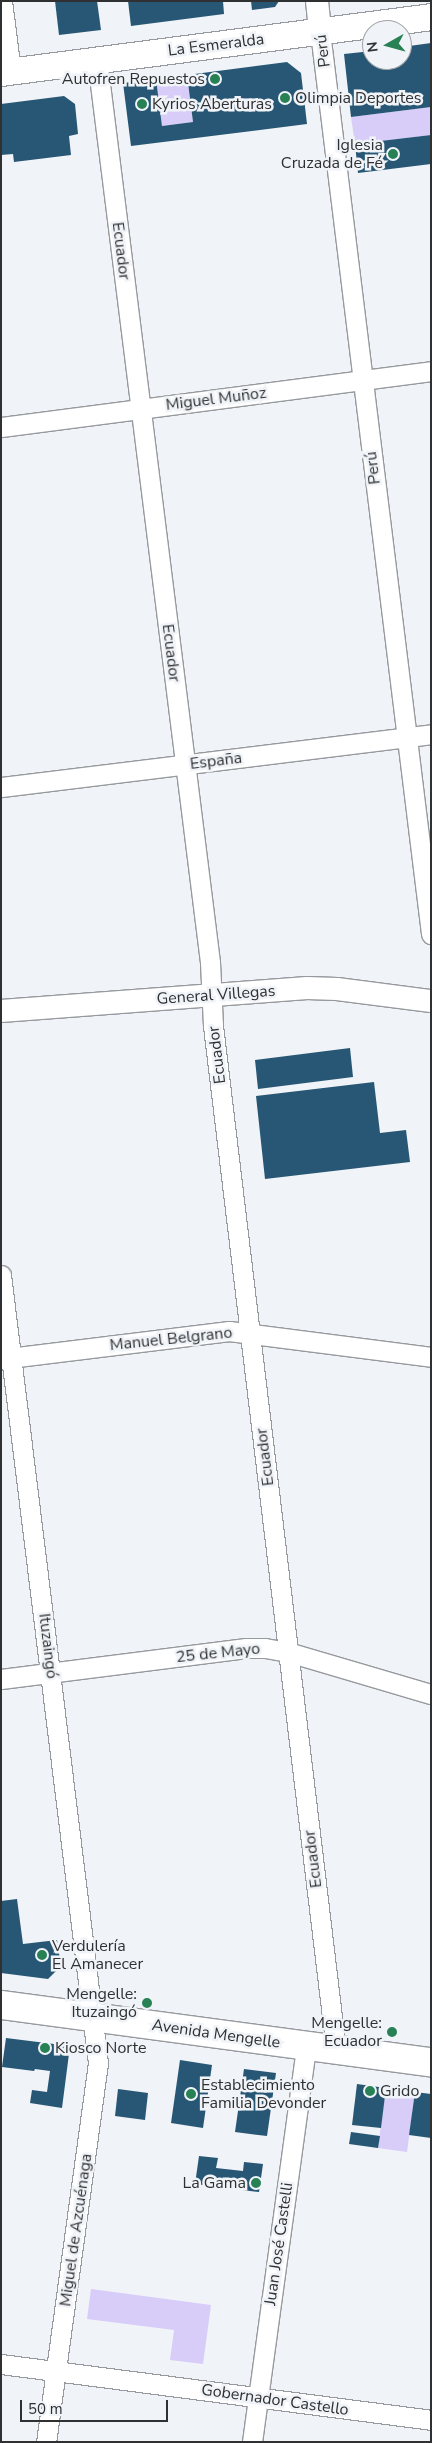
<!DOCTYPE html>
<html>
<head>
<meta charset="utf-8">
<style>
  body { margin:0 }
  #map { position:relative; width:432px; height:2443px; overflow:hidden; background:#f0f3f7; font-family:"Nunito Sans",sans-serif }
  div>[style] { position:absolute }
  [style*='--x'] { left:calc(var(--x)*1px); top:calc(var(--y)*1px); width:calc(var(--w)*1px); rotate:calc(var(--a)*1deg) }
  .green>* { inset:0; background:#d8ccf8 }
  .building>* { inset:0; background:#275774 }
  .roads { filter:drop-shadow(1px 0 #96999d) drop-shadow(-1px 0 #96999d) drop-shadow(0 1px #96999d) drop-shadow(0 -1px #96999d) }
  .minor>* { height:19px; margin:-9.5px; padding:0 9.5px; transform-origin:9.5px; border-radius:9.5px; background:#fff }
  .tertiary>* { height:22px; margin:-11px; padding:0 11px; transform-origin:11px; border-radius:11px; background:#fff }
  .secondary>* { height:26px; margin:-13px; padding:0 13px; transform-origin:13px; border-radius:13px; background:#fff }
  .primary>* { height:28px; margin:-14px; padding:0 14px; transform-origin:14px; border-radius:14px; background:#fff }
  .dots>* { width:14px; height:14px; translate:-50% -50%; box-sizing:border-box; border:2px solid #f0f3f7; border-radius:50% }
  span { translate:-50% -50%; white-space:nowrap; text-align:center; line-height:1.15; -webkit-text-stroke:5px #f0f3f7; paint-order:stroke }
  .street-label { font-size:16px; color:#2e3031 }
  .poi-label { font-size:16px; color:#2e3031 }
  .right { translate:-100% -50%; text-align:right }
  .left { translate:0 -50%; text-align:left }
  .frame { position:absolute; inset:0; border:2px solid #2e3031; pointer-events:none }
  .north { position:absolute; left:362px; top:20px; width:50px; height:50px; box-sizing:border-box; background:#f0f3f7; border:1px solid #a2a5a8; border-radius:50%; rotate:263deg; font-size:14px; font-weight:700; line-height:20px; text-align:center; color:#2e3031 }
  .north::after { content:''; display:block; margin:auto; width:18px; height:22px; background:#288155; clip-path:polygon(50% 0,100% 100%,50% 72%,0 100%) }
  .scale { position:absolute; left:20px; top:2400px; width:148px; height:22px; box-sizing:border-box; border:2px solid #2e3031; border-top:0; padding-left:6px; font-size:15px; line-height:18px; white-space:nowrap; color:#2e3031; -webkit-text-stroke:4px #f0f3f7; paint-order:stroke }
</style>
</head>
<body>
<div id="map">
  <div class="green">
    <div style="clip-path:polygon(187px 75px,193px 122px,162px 126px,156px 79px)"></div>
    <div style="clip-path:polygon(431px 107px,431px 135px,355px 144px,351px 117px)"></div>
    <div style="clip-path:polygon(386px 2088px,415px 2092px,407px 2152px,378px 2148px)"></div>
    <div style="clip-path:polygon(91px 2289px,211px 2305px,203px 2364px,170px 2360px,174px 2330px,87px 2319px)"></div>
  </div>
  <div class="building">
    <div style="clip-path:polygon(55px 1px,97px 1px,101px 30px,59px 35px)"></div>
    <div style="clip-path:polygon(128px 1px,223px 1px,224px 14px,131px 26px)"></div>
    <div style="clip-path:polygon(251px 1px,279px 1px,275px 7px,252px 10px)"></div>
    <div style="clip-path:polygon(431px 43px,431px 107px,351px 117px,344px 54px,372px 51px,372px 60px,402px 60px,402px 47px)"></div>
    <div style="clip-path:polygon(287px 62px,301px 73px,307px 124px,131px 146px,123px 83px,156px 79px,162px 126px,193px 122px,187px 75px)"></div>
    <div style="clip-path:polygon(64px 96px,75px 104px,78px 134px,69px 136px,71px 155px,14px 162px,13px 154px,1px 155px,1px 104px)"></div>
    <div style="clip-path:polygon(431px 135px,431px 164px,358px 173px,355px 144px)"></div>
    <div style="clip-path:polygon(350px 1048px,353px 1077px,258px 1089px,255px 1060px)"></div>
    <div style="clip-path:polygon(374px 1082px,380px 1133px,406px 1130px,410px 1162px,265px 1179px,256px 1096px)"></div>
    <div style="clip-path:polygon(17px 1899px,23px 1944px,57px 1940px,61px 1966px,48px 1979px,1px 1973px,1px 1901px)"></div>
    <div style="clip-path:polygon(6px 2038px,70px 2046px,62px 2108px,30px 2103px,32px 2090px,47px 2092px,50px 2071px,35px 2069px,34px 2071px,2px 2067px)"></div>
    <div style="clip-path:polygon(180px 2060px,212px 2065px,203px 2128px,171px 2123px)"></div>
    <div style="clip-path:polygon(244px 2069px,276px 2073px,267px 2136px,235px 2132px)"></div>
    <div style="clip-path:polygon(357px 2084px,386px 2088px,381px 2128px,352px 2125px)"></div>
    <div style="clip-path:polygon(118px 2089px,148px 2093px,145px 2120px,115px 2116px)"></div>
    <div style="clip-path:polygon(415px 2092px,431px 2094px,431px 2138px,409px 2135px)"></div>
    <div style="clip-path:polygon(351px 2132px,380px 2136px,378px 2148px,349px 2144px)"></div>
    <div style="clip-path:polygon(199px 2156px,218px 2158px,216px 2168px,243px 2171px,244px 2162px,263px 2164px,259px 2192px,195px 2184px)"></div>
  </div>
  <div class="roads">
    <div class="minor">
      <div style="--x:2;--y:1;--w:71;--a:82.7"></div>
      <div style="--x:320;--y:32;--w:909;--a:82.98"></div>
      <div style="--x:97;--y:60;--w:909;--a:82.86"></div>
      <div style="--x:210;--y:962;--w:64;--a:87.3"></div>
      <div style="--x:213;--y:1026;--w:1031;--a:83.15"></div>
      <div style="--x:1;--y:427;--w:434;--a:-7.4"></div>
      <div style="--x:1;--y:787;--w:433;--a:-7"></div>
      <div style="--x:1;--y:1275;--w:794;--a:82.98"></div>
      <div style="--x:98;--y:2063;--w:383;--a:97.8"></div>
      <div style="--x:1;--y:1359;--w:230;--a:-7"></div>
      <div style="--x:229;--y:1331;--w:204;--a:7.3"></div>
      <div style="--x:1;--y:1679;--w:247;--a:-7.2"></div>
      <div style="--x:246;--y:1648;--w:19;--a:0"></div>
      <div style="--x:265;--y:1648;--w:23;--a:10"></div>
      <div style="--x:288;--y:1652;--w:149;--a:16.4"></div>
      <div style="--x:1;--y:2364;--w:434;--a:7.4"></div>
      <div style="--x:252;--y:2442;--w:400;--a:-82.2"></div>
    </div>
    <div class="tertiary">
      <div style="--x:317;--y:1;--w:31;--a:84"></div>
      <div style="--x:1;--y:1011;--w:307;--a:-4.3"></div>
      <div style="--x:307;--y:988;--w:30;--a:2"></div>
      <div style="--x:337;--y:989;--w:95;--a:7.3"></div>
    </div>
    <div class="secondary">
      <div style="--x:1;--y:73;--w:434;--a:-7.4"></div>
    </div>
    <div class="primary">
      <div style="--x:1;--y:2005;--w:434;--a:7.6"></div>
    </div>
  </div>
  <div class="dots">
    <div style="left:215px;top:79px;background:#288155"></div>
    <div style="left:285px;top:98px;background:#288155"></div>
    <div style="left:142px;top:104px;background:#288155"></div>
    <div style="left:393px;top:154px;background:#288155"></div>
    <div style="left:42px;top:1955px;background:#288155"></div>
    <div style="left:147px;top:2003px;background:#288155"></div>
    <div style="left:392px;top:2032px;background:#288155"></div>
    <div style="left:45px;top:2048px;background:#288155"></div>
    <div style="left:370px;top:2091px;background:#288155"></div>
    <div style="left:191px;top:2094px;background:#288155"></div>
    <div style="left:256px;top:2183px;background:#288155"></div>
  </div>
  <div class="street-label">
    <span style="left:216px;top:45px;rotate:-7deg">La Esmeralda</span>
    <span style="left:323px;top:51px;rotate:-97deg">Perú</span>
    <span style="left:121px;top:251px;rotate:83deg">Ecuador</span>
    <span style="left:216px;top:399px;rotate:-7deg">Miguel Muñoz</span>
    <span style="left:373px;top:468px;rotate:-97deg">Perú</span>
    <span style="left:171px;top:653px;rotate:83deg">Ecuador</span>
    <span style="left:216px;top:761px;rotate:-7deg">España</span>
    <span style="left:216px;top:995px;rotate:-4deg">General Villegas</span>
    <span style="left:217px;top:1055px;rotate:-97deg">Ecuador</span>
    <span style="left:171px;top:1339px;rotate:-6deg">Manuel Belgrano</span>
    <span style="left:265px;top:1457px;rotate:-97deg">Ecuador</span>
    <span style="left:48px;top:1646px;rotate:83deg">Ituzaingó</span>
    <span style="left:218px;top:1653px;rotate:-6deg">25 de Mayo</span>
    <span style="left:313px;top:1859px;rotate:-97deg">Ecuador</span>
    <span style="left:216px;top:2034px;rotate:8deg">Avenida Mengelle</span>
    <span style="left:76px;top:2230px;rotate:-82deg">Miguel de Azcuénaga</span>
    <span style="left:279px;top:2244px;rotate:-82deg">Juan José Castelli</span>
    <span style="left:275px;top:2400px;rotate:8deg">Gobernador Castello</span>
  </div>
  <div class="poi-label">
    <span class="right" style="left:205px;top:79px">Autofren Repuestos</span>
    <span class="left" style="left:295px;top:98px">Olimpia Deportes</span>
    <span class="left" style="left:152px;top:104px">Kyrios Aberturas</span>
    <span class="right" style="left:383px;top:154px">Iglesia<br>Cruzada de Fé</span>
    <span class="left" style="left:52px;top:1955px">Verdulería<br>El Amanecer</span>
    <span class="right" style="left:137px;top:2003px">Mengelle:<br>Ituzaingó</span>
    <span class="right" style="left:382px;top:2032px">Mengelle:<br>Ecuador</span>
    <span class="left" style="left:55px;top:2048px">Kiosco Norte</span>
    <span class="left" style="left:201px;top:2094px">Establecimiento<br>Familia Devonder</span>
    <span class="left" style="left:380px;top:2091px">Grido</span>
    <span class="right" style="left:246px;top:2183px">La Gama</span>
  </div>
  <div class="frame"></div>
  <div class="north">N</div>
  <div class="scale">50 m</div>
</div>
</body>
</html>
